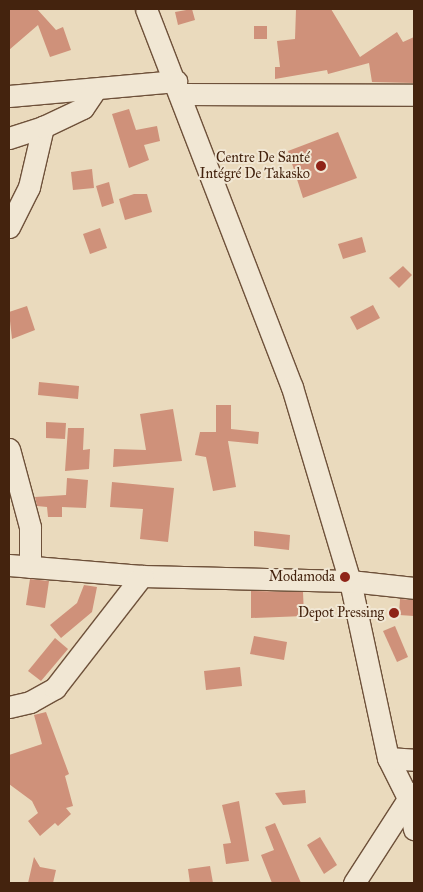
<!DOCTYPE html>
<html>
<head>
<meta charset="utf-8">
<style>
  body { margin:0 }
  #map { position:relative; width:423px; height:892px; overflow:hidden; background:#eadabd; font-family:"IM FELL Great Primer",serif }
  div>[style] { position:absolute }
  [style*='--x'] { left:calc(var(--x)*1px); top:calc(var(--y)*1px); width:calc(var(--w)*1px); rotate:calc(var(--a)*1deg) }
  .building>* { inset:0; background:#cf917a }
  .roads { filter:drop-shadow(1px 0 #6e513a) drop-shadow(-1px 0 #6e513a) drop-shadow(0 1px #6e513a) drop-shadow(0 -1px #6e513a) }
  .minor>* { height:21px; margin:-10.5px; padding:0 10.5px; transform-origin:10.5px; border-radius:10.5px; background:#f1e7d4 }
  .dots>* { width:14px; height:14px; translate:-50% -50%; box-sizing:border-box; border:2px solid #f1e7d4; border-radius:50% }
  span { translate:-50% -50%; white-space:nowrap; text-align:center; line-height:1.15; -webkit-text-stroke:4px #f1e7d4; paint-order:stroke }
  .poi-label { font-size:14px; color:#44230e }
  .right { translate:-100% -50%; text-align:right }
  .frame { position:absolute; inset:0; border:10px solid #44230e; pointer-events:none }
</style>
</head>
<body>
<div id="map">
  <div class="building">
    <div style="clip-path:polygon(9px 9px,37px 9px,56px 30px,63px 27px,71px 50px,50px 57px,38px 25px,9px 50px)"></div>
    <div style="clip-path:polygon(192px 9px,195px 20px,178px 25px,175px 12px)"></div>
    <div style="clip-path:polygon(296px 9px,331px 9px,360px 57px,397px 32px,403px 42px,414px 37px,414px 83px,372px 82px,369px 63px,328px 74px,327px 70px,275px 79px,275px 67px,280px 67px,277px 41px,295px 39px)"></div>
    <div style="clip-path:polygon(254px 26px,267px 26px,267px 39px,254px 39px)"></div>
    <div style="clip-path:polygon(129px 109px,136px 130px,157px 126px,160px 141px,144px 145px,149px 160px,129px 168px,112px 114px)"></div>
    <div style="clip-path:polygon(338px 132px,357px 178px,303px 198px,288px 151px)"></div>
    <div style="clip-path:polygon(92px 169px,94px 188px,73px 190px,71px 172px)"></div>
    <div style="clip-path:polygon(109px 182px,114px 203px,102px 207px,96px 186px)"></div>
    <div style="clip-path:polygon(134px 194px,147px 194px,152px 212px,125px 220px,119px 199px)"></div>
    <div style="clip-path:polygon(100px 228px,107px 248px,90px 254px,83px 234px)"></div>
    <div style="clip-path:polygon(362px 237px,366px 252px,343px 259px,338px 244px)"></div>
    <div style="clip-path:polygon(403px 266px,412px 275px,399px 288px,389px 278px)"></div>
    <div style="clip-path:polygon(373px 305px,380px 318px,357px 330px,350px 317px)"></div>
    <div style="clip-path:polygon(27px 306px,35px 330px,12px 339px,9px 312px)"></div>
    <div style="clip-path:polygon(39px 382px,79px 386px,78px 399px,38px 395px)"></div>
    <div style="clip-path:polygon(216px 405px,231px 405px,231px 429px,259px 432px,258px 444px,228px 441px,236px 487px,213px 491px,206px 457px,195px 455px,200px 432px,216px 432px)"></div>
    <div style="clip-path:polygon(173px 409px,182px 461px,113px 467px,114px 449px,146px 450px,140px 414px)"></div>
    <div style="clip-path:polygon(46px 422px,66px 423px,65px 439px,46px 438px)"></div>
    <div style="clip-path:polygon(68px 428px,84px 428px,83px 450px,90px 449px,89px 469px,65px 471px)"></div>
    <div style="clip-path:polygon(67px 478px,88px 480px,86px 508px,62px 507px,62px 517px,48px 517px,47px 507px,37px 506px,35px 497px,66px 495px)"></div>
    <div style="clip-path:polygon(112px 482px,174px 488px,168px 542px,140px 539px,143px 509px,110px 507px)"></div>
    <div style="clip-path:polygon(254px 531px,290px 535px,289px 550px,254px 546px)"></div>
    <div style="clip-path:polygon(30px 579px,49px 581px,45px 608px,26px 605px)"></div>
    <div style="clip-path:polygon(84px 585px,97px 587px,92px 612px,61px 638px,50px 625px,77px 603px)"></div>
    <div style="clip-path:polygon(251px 591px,303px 592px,304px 616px,251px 618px)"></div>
    <div style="clip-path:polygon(400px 599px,414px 600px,414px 616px,399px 615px)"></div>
    <div style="clip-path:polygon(395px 626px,408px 657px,397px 662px,383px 631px)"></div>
    <div style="clip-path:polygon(254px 636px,287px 642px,284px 660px,250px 654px)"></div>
    <div style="clip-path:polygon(55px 638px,68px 649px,41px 681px,28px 671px)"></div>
    <div style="clip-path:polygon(240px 667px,242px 686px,206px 690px,204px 671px)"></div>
    <div style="clip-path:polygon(46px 712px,69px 774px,65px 776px,73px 806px,66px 808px,71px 814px,58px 826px,55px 823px,40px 836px,28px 821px,38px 813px,32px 801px,9px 784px,9px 755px,42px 744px,34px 715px)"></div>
    <div style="clip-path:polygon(305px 790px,306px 803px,283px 805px,275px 793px)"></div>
    <div style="clip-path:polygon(239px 801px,249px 861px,226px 864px,223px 844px,231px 843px,222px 805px)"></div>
    <div style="clip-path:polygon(275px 823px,301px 883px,272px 883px,261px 855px,274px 850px,265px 827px)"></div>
    <div style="clip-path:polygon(320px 837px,337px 865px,324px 874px,307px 845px)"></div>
    <div style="clip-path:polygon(34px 857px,40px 867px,56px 870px,53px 883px,28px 883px)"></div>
    <div style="clip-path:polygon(210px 866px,213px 883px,190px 883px,188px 869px)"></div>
  </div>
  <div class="roads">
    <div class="minor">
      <div style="--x:146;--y:9;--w:405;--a:68.9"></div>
      <div style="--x:292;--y:387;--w:202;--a:73.4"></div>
      <div style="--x:350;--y:581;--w:181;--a:77.9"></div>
      <div style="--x:388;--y:758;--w:45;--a:63.4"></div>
      <div style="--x:408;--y:798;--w:32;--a:79"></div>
      <div style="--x:180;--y:94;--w:234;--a:0.2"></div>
      <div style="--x:9;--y:96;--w:168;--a:-5.1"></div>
      <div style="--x:9;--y:138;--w:36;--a:-18"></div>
      <div style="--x:9;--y:227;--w:45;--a:-63.4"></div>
      <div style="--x:29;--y:187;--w:62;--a:-76.9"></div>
      <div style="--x:43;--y:127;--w:44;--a:-25.4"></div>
      <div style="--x:83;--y:108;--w:23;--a:-56"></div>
      <div style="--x:9;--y:449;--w:81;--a:74.9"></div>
      <div style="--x:30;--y:527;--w:40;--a:90"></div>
      <div style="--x:9;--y:565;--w:133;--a:4.7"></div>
      <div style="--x:142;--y:576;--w:208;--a:1.4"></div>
      <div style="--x:350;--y:581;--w:64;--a:6.2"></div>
      <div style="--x:9;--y:707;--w:22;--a:-13"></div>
      <div style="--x:30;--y:702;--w:29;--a:-29"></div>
      <div style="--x:55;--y:688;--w:142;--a:-52.2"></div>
      <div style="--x:388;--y:758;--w:26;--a:4"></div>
      <div style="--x:354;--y:883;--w:107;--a:-57.2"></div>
    </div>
  </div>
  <div class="dots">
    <div style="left:321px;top:166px;background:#8f2418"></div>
    <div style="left:345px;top:577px;background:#8f2418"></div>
    <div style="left:394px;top:613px;background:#8f2418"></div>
  </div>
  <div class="poi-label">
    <span class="right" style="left:310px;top:166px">Centre De Santé<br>Intégré De Takasko</span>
    <span class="right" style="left:335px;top:577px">Modamoda</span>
    <span class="right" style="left:384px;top:613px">Depot Pressing</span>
  </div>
  <div class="frame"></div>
</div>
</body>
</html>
